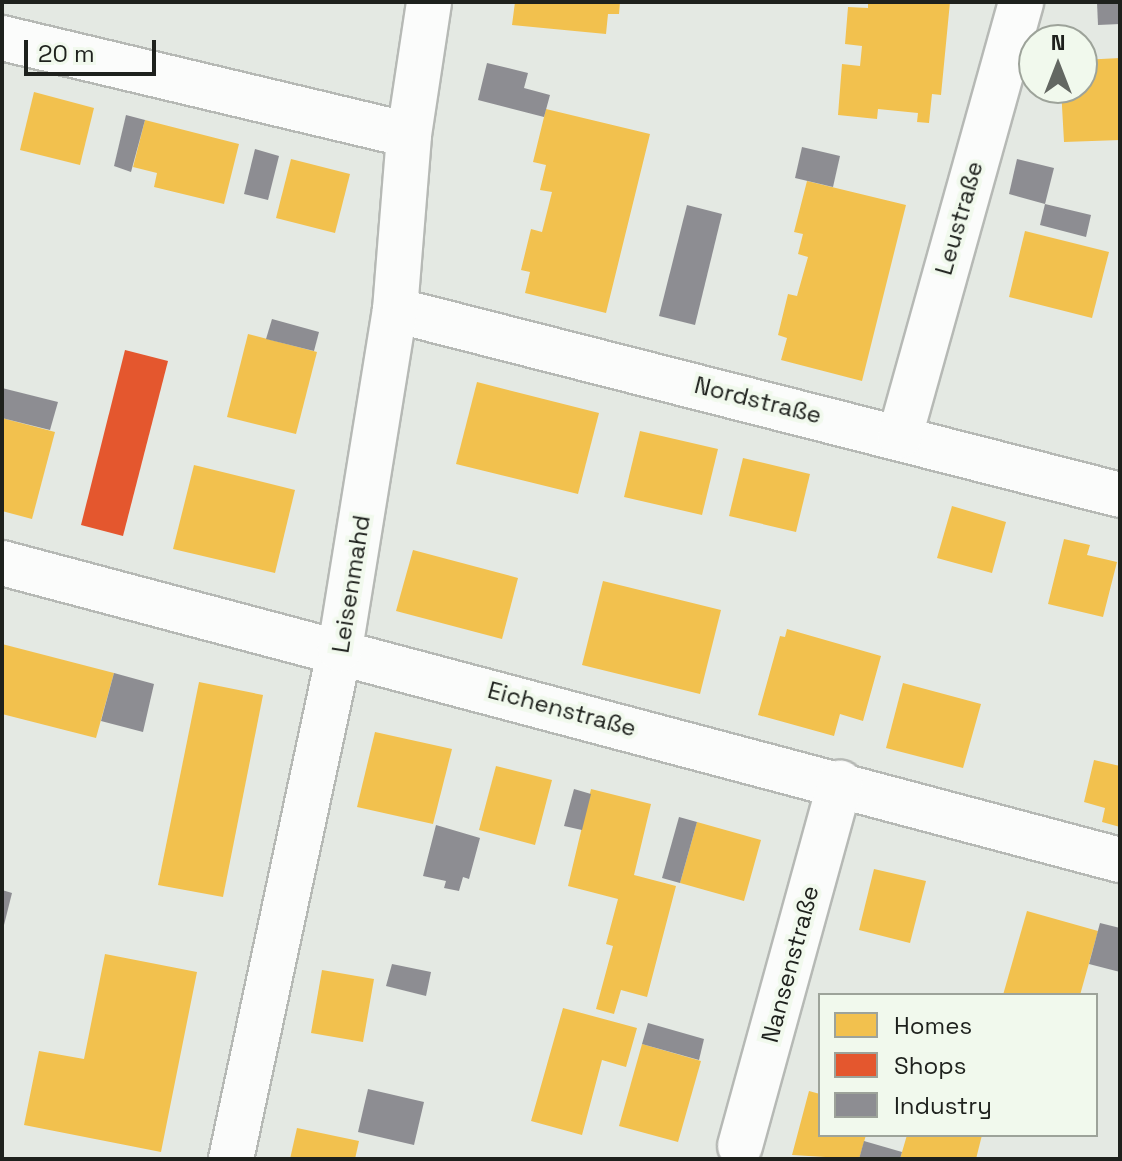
<!DOCTYPE html>
<html>
<head>
<meta charset="utf-8">
<style>
  body { margin:0 }
  #map { position:relative; width:1122px; height:1161px; overflow:hidden; background:#e4e9e3; font-family:"Space Grotesk",sans-serif }
  div>[style] { position:absolute }
  [style*='--x'] { left:calc(var(--x)*1px); top:calc(var(--y)*1px); width:calc(var(--w)*1px); rotate:calc(var(--a)*1deg) }
  .homes>* { inset:0; background:#f2c14e }
  .shops>* { inset:0; background:#e4572e }
  .industry>* { inset:0; background:#8d8d92 }
  .roads { filter:drop-shadow(2px 0 #b6b9b5) drop-shadow(-2px 0 #b6b9b5) drop-shadow(0 2px #b6b9b5) drop-shadow(0 -2px #b6b9b5) }
  .minor>* { height:44px; margin:-22px; padding:0 22px; transform-origin:22px; border-radius:22px; background:#fbfcfb }
  span { translate:-50% -50%; white-space:nowrap; text-align:center; line-height:1.15; -webkit-text-stroke:8px #f1f9ed; paint-order:stroke }
  .street-label { font-size:24px; color:#1e211d }
  .frame { position:absolute; inset:0; border:4px solid #1e211d; pointer-events:none }
  .legend { position:absolute; left:818px; top:993px; width:280px; height:144px; box-sizing:border-box; background:#f1f9ed; border:2px solid #9da39a; margin:0; padding:10px 14px; list-style:none; font-size:24px; color:#1e211d }
  .legend li { display:flex; align-items:center; gap:16px; height:40px }
  .legend b { width:40px; border:2px solid #9da39a }
  .north { position:absolute; left:1018px; top:24px; width:80px; height:80px; box-sizing:border-box; background:#f1f9ed; border:2px solid #9da39a; border-radius:50%; rotate:0deg; font-size:22px; font-weight:700; line-height:32px; text-align:center; color:#1e211d }
  .north::after { content:''; display:block; margin:auto; width:28px; height:36px; background:#636762; clip-path:polygon(50% 0,100% 100%,50% 72%,0 100%) }
  .scale { position:absolute; left:24px; top:40px; width:132px; height:36px; box-sizing:border-box; border:4px solid #1e211d; border-top:0; padding-left:10px; font-size:24px; line-height:28px; white-space:nowrap; color:#1e211d; -webkit-text-stroke:6px #f1f9ed; paint-order:stroke }
</style>
</head>
<body>
<div id="map">
  <div class="homes">
    <div style="clip-path:polygon(515px 2px,620px 2px,619px 14px,608px 14px,606px 34px,512px 25px)"></div>
    <div style="clip-path:polygon(868px 2px,950px 2px,941px 95px,932px 94px,929px 123px,917px 122px,918px 113px,878px 109px,877px 119px,838px 115px,842px 64px,860px 66px,862px 46px,845px 44px,848px 7px,868px 8px)"></div>
    <div style="clip-path:polygon(1120px 58px,1120px 140px,1064px 142px,1061px 88px,1082px 88px,1082px 60px)"></div>
    <div style="clip-path:polygon(34px 92px,94px 108px,80px 165px,20px 150px)"></div>
    <div style="clip-path:polygon(546px 109px,650px 134px,606px 313px,525px 293px,530px 272px,521px 270px,531px 229px,542px 232px,552px 192px,540px 190px,546px 165px,533px 162px)"></div>
    <div style="clip-path:polygon(145px 120px,239px 144px,224px 204px,154px 187px,157px 173px,133px 167px)"></div>
    <div style="clip-path:polygon(291px 159px,350px 174px,335px 233px,276px 218px)"></div>
    <div style="clip-path:polygon(807px 181px,906px 205px,862px 381px,781px 360px,787px 338px,778px 335px,788px 294px,797px 296px,808px 257px,798px 254px,803px 234px,794px 232px)"></div>
    <div style="clip-path:polygon(1025px 231px,1109px 252px,1092px 318px,1009px 297px)"></div>
    <div style="clip-path:polygon(248px 334px,317px 352px,296px 434px,227px 417px)"></div>
    <div style="clip-path:polygon(477px 382px,599px 413px,578px 494px,456px 464px)"></div>
    <div style="clip-path:polygon(2px 418px,55px 432px,32px 519px,2px 511px)"></div>
    <div style="clip-path:polygon(640px 431px,718px 449px,702px 515px,624px 497px)"></div>
    <div style="clip-path:polygon(743px 458px,810px 474px,796px 532px,729px 516px)"></div>
    <div style="clip-path:polygon(194px 465px,295px 490px,275px 573px,173px 549px)"></div>
    <div style="clip-path:polygon(952px 506px,1006px 522px,992px 573px,937px 558px)"></div>
    <div style="clip-path:polygon(1064px 539px,1090px 545px,1087px 555px,1117px 562px,1103px 617px,1048px 604px)"></div>
    <div style="clip-path:polygon(413px 550px,518px 578px,502px 639px,396px 611px)"></div>
    <div style="clip-path:polygon(603px 581px,721px 610px,700px 694px,582px 665px)"></div>
    <div style="clip-path:polygon(787px 629px,881px 656px,863px 721px,840px 714px,834px 736px,758px 715px,780px 636px,785px 637px)"></div>
    <div style="clip-path:polygon(2px 644px,114px 673px,96px 738px,2px 714px)"></div>
    <div style="clip-path:polygon(199px 682px,263px 695px,223px 897px,158px 885px)"></div>
    <div style="clip-path:polygon(903px 683px,981px 704px,963px 768px,886px 748px)"></div>
    <div style="clip-path:polygon(375px 732px,452px 749px,433px 824px,357px 807px)"></div>
    <div style="clip-path:polygon(1094px 760px,1120px 766px,1120px 827px,1102px 822px,1105px 808px,1084px 802px)"></div>
    <div style="clip-path:polygon(496px 766px,552px 780px,535px 845px,479px 830px)"></div>
    <div style="clip-path:polygon(591px 789px,651px 804px,634px 875px,676px 886px,647px 997px,621px 990px,614px 1014px,596px 1009px,613px 946px,606px 944px,618px 899px,568px 886px)"></div>
    <div style="clip-path:polygon(697px 822px,761px 840px,744px 901px,680px 883px)"></div>
    <div style="clip-path:polygon(874px 869px,926px 881px,910px 943px,859px 930px)"></div>
    <div style="clip-path:polygon(1027px 911px,1098px 931px,1080px 995px,1003px 995px)"></div>
    <div style="clip-path:polygon(105px 954px,197px 972px,161px 1152px,24px 1125px,39px 1051px,84px 1059px)"></div>
    <div style="clip-path:polygon(322px 970px,374px 979px,363px 1042px,311px 1033px)"></div>
    <div style="clip-path:polygon(563px 1008px,637px 1028px,626px 1067px,602px 1060px,582px 1135px,531px 1121px)"></div>
    <div style="clip-path:polygon(642px 1044px,701px 1061px,678px 1142px,619px 1126px)"></div>
    <div style="clip-path:polygon(809px 1091px,820px 1094px,820px 1135px,866px 1135px,859px 1159px,792px 1155px)"></div>
    <div style="clip-path:polygon(297px 1128px,359px 1141px,355px 1159px,290px 1159px)"></div>
    <div style="clip-path:polygon(907px 1135px,982px 1135px,976px 1159px,900px 1159px)"></div>
  </div>
  <div class="shops">
    <div style="clip-path:polygon(125px 350px,168px 361px,123px 536px,81px 525px)"></div>
  </div>
  <div class="industry">
    <div style="clip-path:polygon(1097px 2px,1120px 2px,1120px 24px,1098px 25px)"></div>
    <div style="clip-path:polygon(487px 63px,528px 73px,524px 88px,550px 95px,544px 117px,478px 100px)"></div>
    <div style="clip-path:polygon(126px 115px,145px 120px,131px 172px,114px 166px)"></div>
    <div style="clip-path:polygon(802px 147px,840px 156px,833px 187px,795px 178px)"></div>
    <div style="clip-path:polygon(255px 149px,279px 156px,268px 200px,244px 194px)"></div>
    <div style="clip-path:polygon(1017px 159px,1054px 168px,1045px 204px,1009px 194px)"></div>
    <div style="clip-path:polygon(1045px 204px,1091px 215px,1086px 237px,1040px 225px)"></div>
    <div style="clip-path:polygon(687px 205px,722px 214px,695px 325px,659px 316px)"></div>
    <div style="clip-path:polygon(272px 319px,319px 332px,314px 351px,266px 339px)"></div>
    <div style="clip-path:polygon(2px 388px,58px 402px,50px 430px,2px 418px)"></div>
    <div style="clip-path:polygon(114px 673px,154px 684px,143px 732px,101px 721px)"></div>
    <div style="clip-path:polygon(574px 789px,591px 794px,582px 830px,564px 826px)"></div>
    <div style="clip-path:polygon(679px 817px,697px 822px,680px 883px,662px 878px)"></div>
    <div style="clip-path:polygon(436px 825px,480px 838px,469px 879px,463px 877px,459px 891px,444px 888px,446px 881px,423px 876px)"></div>
    <div style="clip-path:polygon(2px 890px,12px 893px,3px 929px,2px 929px)"></div>
    <div style="clip-path:polygon(1100px 923px,1120px 928px,1120px 972px,1089px 964px)"></div>
    <div style="clip-path:polygon(392px 964px,431px 972px,426px 996px,386px 986px)"></div>
    <div style="clip-path:polygon(648px 1023px,704px 1039px,699px 1060px,642px 1044px)"></div>
    <div style="clip-path:polygon(368px 1089px,424px 1102px,414px 1145px,358px 1132px)"></div>
    <div style="clip-path:polygon(864px 1141px,902px 1152px,900px 1159px,859px 1159px)"></div>
  </div>
  <div class="roads">
    <div class="minor">
      <div style="--x:2;--y:38;--w:418;--a:13.4"></div>
      <div style="--x:395;--y:310;--w:748;--a:14.31"></div>
      <div style="--x:900;--y:436;--w:451;--a:-74.4"></div>
      <div style="--x:2;--y:563;--w:1157;--a:14.88"></div>
      <div style="--x:740;--y:1146;--w:377;--a:-74.6"></div>
      <div style="--x:231;--y:1159;--w:522;--a:-77.94"></div>
      <div style="--x:340;--y:649;--w:343;--a:-80.8"></div>
      <div style="--x:395;--y:310;--w:176;--a:-85.4"></div>
      <div style="--x:409;--y:135;--w:134;--a:-81.4"></div>
    </div>
  </div>
  <div class="street-label">
    <span style="left:959px;top:218px;rotate:-74deg">Leustraße</span>
    <span style="left:758px;top:400px;rotate:14deg">Nordstraße</span>
    <span style="left:351px;top:584px;rotate:-81deg">Leisenmahd</span>
    <span style="left:562px;top:709px;rotate:15deg">Eichenstraße</span>
    <span style="left:790px;top:964px;rotate:-75deg">Nansenstraße</span>
  </div>
  <div class="frame"></div>
  <ul class="legend">
  <li><b style="height:22px;background:#f2c14e"></b>Homes</li>
  <li><b style="height:22px;background:#e4572e"></b>Shops</li>
  <li><b style="height:22px;background:#8d8d92"></b>Industry</li>
  </ul>
  <div class="north">N</div>
  <div class="scale">20 m</div>
</div>
</body>
</html>
